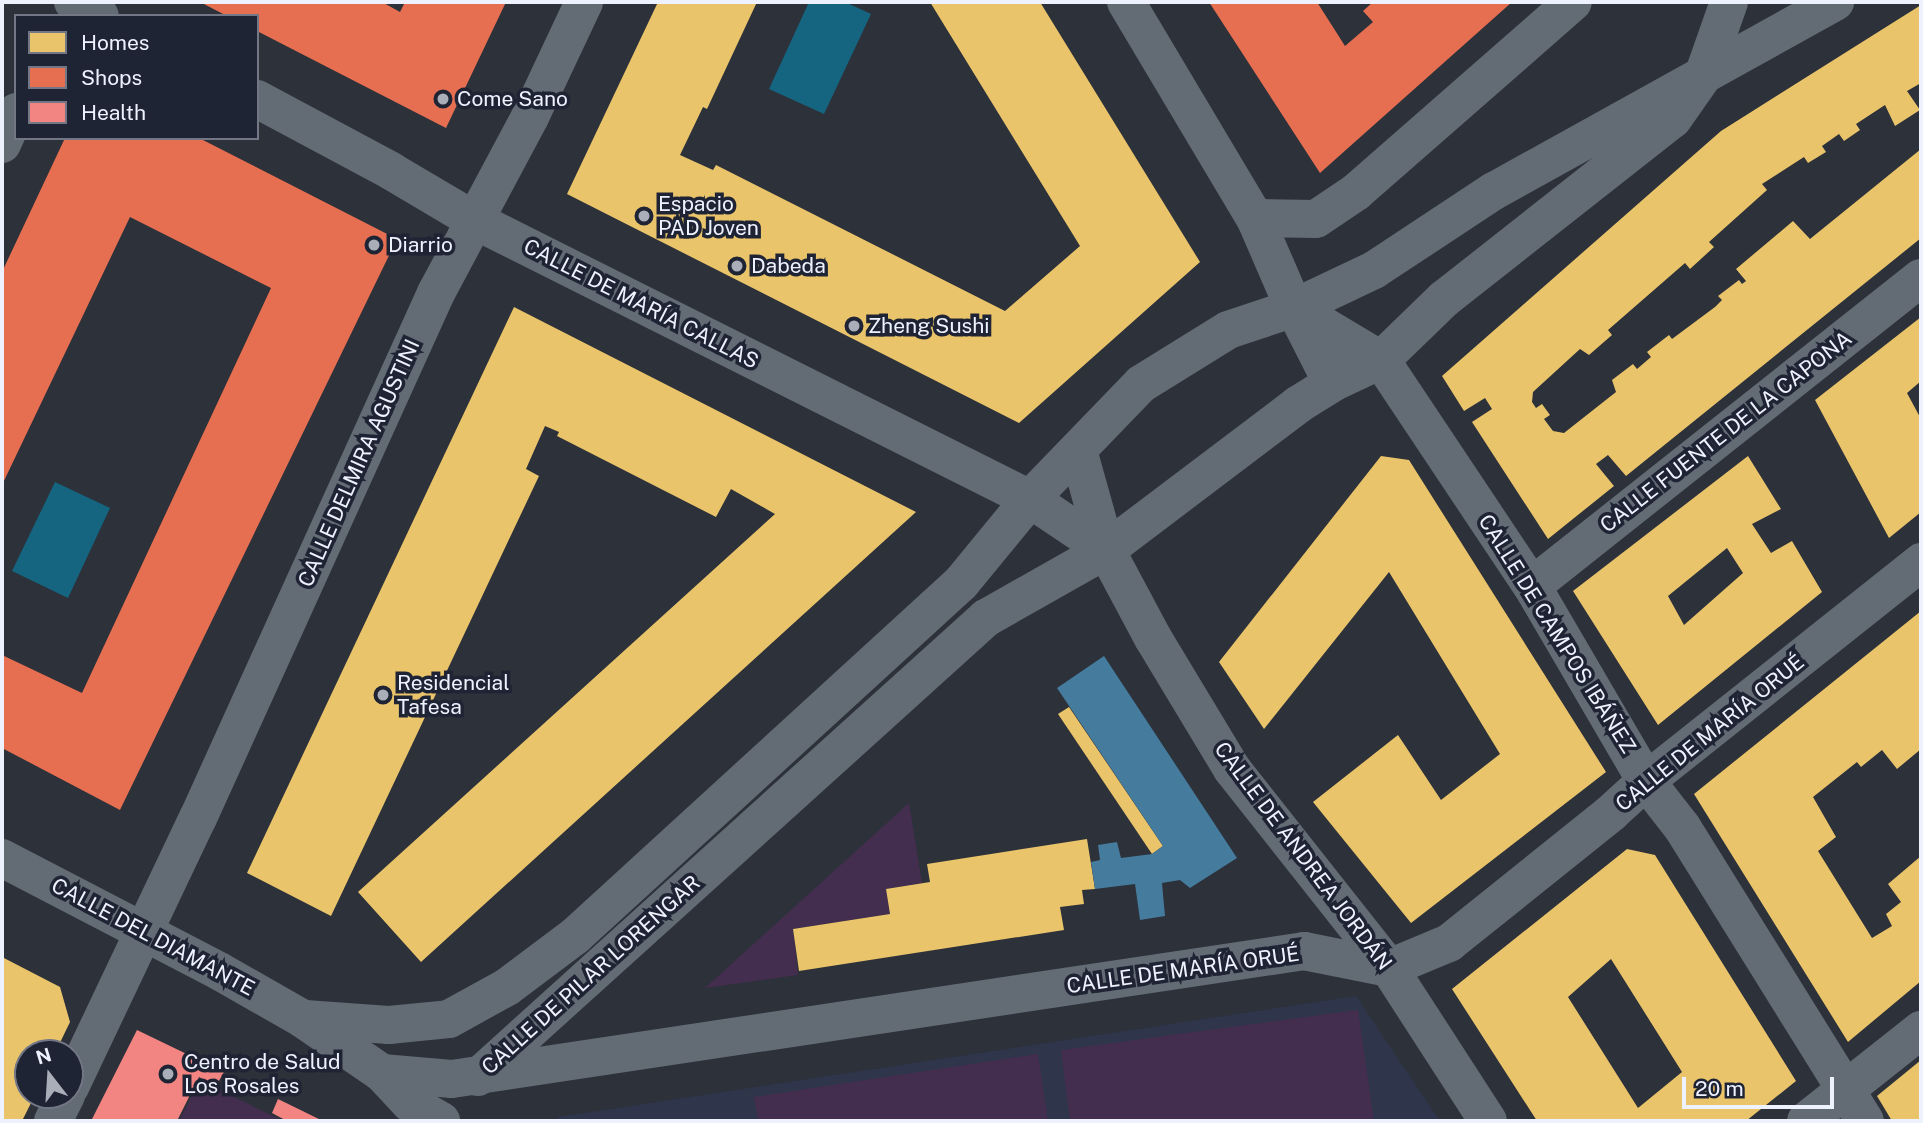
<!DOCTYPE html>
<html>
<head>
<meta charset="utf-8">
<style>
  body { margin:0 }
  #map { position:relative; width:1923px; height:1123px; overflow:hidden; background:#2d313a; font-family:"Public Sans",sans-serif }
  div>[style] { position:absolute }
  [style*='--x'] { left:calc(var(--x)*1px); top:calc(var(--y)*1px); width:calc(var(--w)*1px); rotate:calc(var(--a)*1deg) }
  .built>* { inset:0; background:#2f354a }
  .green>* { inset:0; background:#442e50 }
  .water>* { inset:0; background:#156581 }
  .homes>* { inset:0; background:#e9c46a }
  .shops>* { inset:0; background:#e76f51 }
  .health>* { inset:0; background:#f28482 }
  .public>* { inset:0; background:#457b9d }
  .minor>* { height:38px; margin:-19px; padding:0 19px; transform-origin:19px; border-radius:19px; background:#636b74 }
  .dots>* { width:19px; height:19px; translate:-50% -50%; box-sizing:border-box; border:4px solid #1f2435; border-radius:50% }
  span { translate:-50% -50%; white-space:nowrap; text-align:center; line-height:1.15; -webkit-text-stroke:7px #1f2435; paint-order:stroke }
  .poi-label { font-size:21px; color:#eef2fe }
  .left { translate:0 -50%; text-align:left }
  .street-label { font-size:21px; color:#eef2fe }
  .frame { position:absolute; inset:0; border:4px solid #eef2fe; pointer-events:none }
  .legend { position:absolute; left:14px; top:14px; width:245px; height:126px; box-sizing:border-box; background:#1f2435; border:2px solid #727685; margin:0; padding:9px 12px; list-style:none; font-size:21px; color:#eef2fe }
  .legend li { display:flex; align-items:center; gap:14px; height:35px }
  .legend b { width:35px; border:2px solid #727685 }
  .north { position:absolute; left:14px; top:1039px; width:70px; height:70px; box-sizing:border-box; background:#1f2435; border:2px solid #727685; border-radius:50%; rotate:343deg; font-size:19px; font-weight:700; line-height:28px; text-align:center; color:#eef2fe }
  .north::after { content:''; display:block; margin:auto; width:24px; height:32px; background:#aaaeb9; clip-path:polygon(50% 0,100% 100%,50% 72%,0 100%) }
  .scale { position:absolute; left:1682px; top:1077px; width:152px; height:32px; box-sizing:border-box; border:4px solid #eef2fe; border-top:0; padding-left:9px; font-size:21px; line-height:24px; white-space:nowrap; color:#eef2fe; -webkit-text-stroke:5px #1f2435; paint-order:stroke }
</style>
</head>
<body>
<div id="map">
  <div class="built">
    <div style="clip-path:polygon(1356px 996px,1440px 1121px,557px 1121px,558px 1117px)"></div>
  </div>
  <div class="green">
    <div style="clip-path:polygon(909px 803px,922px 883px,886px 889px,890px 914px,793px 929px,798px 975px,705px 988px)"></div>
    <div style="clip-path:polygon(1358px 1010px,1374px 1121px,1070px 1121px,1061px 1050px)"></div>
    <div style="clip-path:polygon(1038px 1054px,1048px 1121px,758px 1121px,754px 1097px)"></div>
    <div style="clip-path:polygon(200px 1080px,283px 1121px,179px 1121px)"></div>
  </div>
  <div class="water">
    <div style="clip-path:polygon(809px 2px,845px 2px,871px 14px,824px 114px,769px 89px)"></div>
    <div style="clip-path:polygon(55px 482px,110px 508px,68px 598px,12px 571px)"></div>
  </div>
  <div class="homes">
    <div style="clip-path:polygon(658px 2px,757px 2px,707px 109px,703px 107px,680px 155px,713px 170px,716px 165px,1005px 311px,1080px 246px,930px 2px,1040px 2px,1200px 262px,1019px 423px,567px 194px)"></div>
    <div style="clip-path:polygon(1921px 5px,1921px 83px,1907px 91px,1920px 110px,1895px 126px,1885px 105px,1856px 124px,1860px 130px,1844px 141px,1839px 134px,1822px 146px,1826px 152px,1808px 163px,1804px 157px,1762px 184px,1767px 190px,1709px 242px,1714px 247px,1690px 269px,1685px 263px,1608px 330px,1612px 335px,1589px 355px,1580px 349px,1533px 392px,1532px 402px,1536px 408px,1542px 404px,1550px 415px,1544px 419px,1553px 431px,1564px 433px,1616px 392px,1612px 380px,1633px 364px,1637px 369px,1651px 357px,1647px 352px,1669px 335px,1672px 339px,1715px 307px,1722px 300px,1718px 296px,1739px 280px,1742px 284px,1746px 281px,1736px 269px,1793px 221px,1810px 239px,1921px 149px,1921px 238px,1626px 476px,1608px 455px,1596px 464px,1614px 486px,1548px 539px,1472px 422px,1492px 409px,1485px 398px,1464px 411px,1442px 376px,1721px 131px)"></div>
    <div style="clip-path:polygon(514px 307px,916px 512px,421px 962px,358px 892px,775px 514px,731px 489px,716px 517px,557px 436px,559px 432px,545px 426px,526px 469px,539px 476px,331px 916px,247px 873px)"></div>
    <div style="clip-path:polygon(1921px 317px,1921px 381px,1907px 393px,1921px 419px,1921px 512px,1889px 538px,1815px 400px)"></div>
    <div style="clip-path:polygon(1381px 456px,1409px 460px,1606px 772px,1411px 923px,1313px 802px,1398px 735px,1441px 800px,1500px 754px,1389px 572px,1264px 729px,1219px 662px)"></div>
    <div style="clip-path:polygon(evenodd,1748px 456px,1781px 509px,1752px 524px,1771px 553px,1792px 541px,1822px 592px,1658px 725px,1573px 591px,1748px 456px,1727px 548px,1743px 573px,1684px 625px,1668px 596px,1727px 548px)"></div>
    <div style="clip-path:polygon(1921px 611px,1921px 749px,1897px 769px,1882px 750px,1861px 767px,1857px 762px,1813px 797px,1836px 837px,1818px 851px,1872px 938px,1892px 926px,1886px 914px,1901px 902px,1888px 884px,1921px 856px,1921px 981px,1848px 1042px,1694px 794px)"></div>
    <div style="clip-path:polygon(1069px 707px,1163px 846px,1152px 854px,1058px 714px)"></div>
    <div style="clip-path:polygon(1087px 839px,1095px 889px,1082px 890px,1084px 904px,1060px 907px,1064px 930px,799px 971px,793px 929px,890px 914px,886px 889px,930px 882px,927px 864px)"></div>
    <div style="clip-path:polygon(evenodd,1627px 849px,1655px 855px,1796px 1081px,1746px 1121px,1537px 1121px,1452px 989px,1627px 849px,1611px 959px,1682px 1072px,1638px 1108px,1568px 997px,1611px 959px)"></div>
    <div style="clip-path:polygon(2px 957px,60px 987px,70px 1022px,55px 1053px,28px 1053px,28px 1095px,35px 1095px,22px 1121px,2px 1121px)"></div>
    <div style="clip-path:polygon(1921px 1060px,1921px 1121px,1892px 1121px,1877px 1096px)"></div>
  </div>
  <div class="shops">
    <div style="clip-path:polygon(200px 2px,382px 2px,400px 12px,405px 2px,506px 2px,446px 128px,257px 31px,257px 16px,227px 16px)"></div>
    <div style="clip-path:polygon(1209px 2px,1317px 2px,1345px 46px,1373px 22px,1363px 11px,1373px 2px,1512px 2px,1320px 173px)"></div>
    <div style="clip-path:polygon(65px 138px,199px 138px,397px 239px,120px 810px,2px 748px,2px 655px,82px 693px,271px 288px,130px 217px,2px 485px,2px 272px)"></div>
  </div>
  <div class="health">
    <div style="clip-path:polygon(137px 1030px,224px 1072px,216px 1086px,199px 1077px,177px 1121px,91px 1121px)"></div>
    <div style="clip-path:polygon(278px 1099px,323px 1121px,287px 1121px,272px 1113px)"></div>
  </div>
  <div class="public">
    <div style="clip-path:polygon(1104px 656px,1237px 858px,1190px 888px,1180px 880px,1162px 883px,1165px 916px,1140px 920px,1135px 884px,1095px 889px,1091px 862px,1100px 860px,1098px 845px,1117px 842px,1121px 858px,1152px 854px,1163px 846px,1057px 688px)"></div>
  </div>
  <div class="minor">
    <div style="--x:73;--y:2;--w:30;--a:27"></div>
    <div style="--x:1126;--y:2;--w:252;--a:59.2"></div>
    <div style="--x:1255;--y:218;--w:98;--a:66.6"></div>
    <div style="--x:1294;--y:308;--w:84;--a:63.1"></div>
    <div style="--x:257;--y:99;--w:152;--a:28.2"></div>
    <div style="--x:391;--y:171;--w:96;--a:30.6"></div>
    <div style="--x:474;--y:220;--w:622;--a:26.65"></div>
    <div style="--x:1030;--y:499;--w:92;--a:33.9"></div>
    <div style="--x:2;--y:144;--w:35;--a:-66"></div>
    <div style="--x:1255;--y:218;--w:61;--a:0.9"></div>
    <div style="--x:1316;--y:219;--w:48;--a:-34"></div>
    <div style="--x:1356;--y:192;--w:288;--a:-41.2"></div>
    <div style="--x:1294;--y:308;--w:101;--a:30.9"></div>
    <div style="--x:1381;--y:360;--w:272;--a:56.3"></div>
    <div style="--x:1532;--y:586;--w:226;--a:59.7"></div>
    <div style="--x:1646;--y:781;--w:58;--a:52"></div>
    <div style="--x:1682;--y:827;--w:346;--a:58.1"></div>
    <div style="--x:1078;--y:450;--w:104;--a:74.4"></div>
    <div style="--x:1106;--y:550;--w:100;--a:61.9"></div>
    <div style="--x:1153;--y:638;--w:153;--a:58.9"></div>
    <div style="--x:1232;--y:769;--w:253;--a:51.7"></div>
    <div style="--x:1389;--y:968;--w:182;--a:57.1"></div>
    <div style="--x:1532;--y:586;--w:496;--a:-38.4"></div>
    <div style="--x:2;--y:858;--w:245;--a:27.5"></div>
    <div style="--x:219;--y:971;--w:97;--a:29.7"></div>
    <div style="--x:303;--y:1019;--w:96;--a:34.4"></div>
    <div style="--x:382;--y:1073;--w:70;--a:4.9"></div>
    <div style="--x:452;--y:1079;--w:862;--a:-8.54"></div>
    <div style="--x:1304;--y:951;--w:87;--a:11.3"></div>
    <div style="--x:1389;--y:968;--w:65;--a:-22.6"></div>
    <div style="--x:1449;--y:943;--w:208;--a:-38.7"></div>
    <div style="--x:1611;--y:813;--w:47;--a:-42.4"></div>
    <div style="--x:1646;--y:781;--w:352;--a:-38.5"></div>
    <div style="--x:305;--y:1019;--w:84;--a:4.1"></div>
    <div style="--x:389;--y:1025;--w:60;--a:-5.7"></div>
    <div style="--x:449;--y:1019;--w:66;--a:-28.9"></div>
    <div style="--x:507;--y:987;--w:85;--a:-36.9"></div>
    <div style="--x:575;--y:936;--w:523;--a:-42.44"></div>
    <div style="--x:961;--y:583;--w:109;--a:-50.6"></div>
    <div style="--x:1030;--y:499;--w:160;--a:-46"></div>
    <div style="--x:1141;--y:384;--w:102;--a:-31.8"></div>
    <div style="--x:1228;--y:330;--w:70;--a:-18.4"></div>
    <div style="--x:1294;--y:308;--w:89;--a:-25.4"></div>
    <div style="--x:1374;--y:270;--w:144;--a:-33.4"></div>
    <div style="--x:1494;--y:191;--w:390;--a:-29"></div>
    <div style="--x:382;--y:1073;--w:41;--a:47"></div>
    <div style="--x:410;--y:1103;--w:36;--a:30"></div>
    <div style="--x:478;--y:1077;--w:685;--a:-42.1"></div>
    <div style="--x:986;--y:618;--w:138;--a:-29.5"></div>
    <div style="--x:1106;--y:550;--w:242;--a:-37.1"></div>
    <div style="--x:1299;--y:404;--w:39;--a:-32"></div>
    <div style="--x:1332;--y:383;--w:54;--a:-25.1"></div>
    <div style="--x:1381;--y:360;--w:88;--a:-44.1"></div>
    <div style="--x:1444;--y:299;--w:291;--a:-38.2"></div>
    <div style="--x:1673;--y:119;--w:52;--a:-55.1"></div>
    <div style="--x:1703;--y:76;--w:78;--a:-70.6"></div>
    <div style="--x:70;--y:1087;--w:298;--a:-64.6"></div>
    <div style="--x:198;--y:818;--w:576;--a:-65.61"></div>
    <div style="--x:436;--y:293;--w:200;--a:-61.9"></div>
    <div style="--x:530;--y:117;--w:127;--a:-64.8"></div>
    <div style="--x:53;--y:1121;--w:29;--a:-63"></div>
    <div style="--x:1806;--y:1121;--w:147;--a:-38.4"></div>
  </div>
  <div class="dots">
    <div style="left:443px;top:99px;background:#aaaeb9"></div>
    <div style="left:644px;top:216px;background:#aaaeb9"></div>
    <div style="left:374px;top:245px;background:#aaaeb9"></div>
    <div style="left:737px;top:266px;background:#aaaeb9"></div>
    <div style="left:854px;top:326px;background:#aaaeb9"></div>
    <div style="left:383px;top:695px;background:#aaaeb9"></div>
    <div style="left:168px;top:1074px;background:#aaaeb9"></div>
  </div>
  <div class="poi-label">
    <span class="left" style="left:457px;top:99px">Come Sano</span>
    <span class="left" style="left:658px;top:216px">Espacio<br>PAD Joven</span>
    <span class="left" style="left:388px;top:245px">Diarrio</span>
    <span class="left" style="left:751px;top:266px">Dabeda</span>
    <span class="left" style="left:868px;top:326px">Zheng Sushi</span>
    <span class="left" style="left:397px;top:695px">Residencial<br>Tafesa</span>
    <span class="left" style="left:184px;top:1074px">Centro de Salud<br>Los Rosales</span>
  </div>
  <div class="street-label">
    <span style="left:641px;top:304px;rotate:27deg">CALLE DE MARÍA CALLAS</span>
    <span style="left:1726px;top:432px;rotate:-38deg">CALLE FUENTE DE LA CAPONA</span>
    <span style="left:359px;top:463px;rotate:-66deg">CALLE DELMIRA AGUSTINI</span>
    <span style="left:1557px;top:634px;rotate:58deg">CALLE DE CAMPOS IBÁÑEZ</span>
    <span style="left:1710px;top:733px;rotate:-39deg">CALLE DE MARÍA ORUÉ</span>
    <span style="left:1303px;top:856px;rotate:53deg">CALLE DE ANDREA JORDÁN</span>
    <span style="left:153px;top:937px;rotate:28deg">CALLE DEL DIAMANTE</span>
    <span style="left:1183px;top:970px;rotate:-8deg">CALLE DE MARÍA ORUÉ</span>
    <span style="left:591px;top:975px;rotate:-42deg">CALLE DE PILAR LORENGAR</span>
  </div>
  <div class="frame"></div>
  <ul class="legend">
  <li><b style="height:19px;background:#e9c46a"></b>Homes</li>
  <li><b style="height:19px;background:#e76f51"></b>Shops</li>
  <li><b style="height:19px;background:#f28482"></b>Health</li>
  </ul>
  <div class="north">N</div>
  <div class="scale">20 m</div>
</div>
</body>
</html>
